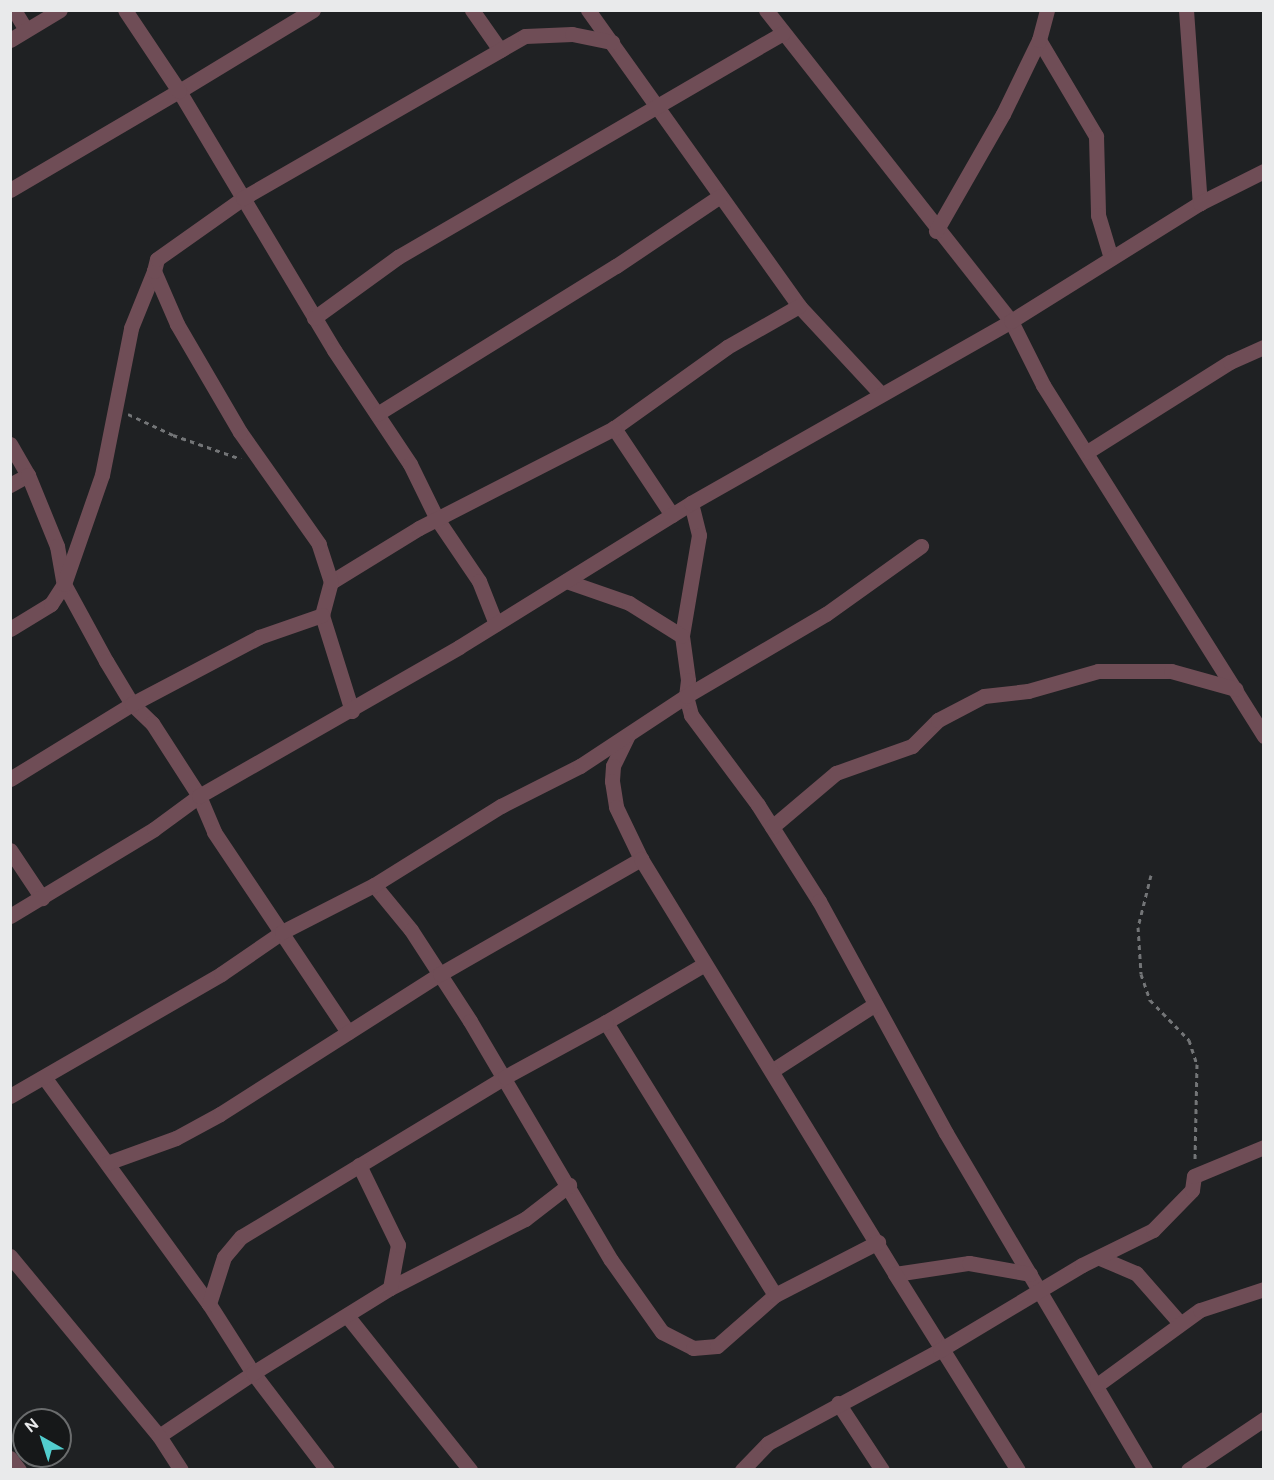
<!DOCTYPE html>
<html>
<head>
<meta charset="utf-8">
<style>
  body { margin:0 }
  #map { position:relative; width:1274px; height:1480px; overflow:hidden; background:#1f2123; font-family:"DM Sans",sans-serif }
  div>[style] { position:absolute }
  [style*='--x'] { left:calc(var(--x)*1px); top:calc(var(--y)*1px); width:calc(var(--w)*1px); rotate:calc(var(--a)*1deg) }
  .path>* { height:3px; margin-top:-1.5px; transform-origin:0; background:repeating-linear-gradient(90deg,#737577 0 4.5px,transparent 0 9px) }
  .minor>* { height:15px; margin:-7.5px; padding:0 7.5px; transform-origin:7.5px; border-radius:7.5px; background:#6f4d56 }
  span { translate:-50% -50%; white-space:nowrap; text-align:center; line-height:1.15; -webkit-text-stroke:6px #161819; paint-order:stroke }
  .frame { position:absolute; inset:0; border:12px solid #e9eaeb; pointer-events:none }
  .north { position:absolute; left:12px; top:1408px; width:60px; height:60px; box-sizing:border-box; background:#161819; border:2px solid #6a6c6d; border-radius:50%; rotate:321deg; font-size:16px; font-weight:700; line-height:24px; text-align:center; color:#e9eaeb }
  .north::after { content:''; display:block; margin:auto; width:21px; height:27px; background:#52cdce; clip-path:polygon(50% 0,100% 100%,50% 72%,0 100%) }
</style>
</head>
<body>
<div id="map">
  <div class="path">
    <div style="--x:128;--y:414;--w:50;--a:25"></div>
    <div style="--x:173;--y:435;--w:72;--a:19.4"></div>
    <div style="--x:1151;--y:875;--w:54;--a:104"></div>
    <div style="--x:1138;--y:927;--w:47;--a:86.3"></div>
    <div style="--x:1141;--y:974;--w:28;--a:71"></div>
    <div style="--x:1150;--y:1000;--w:56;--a:45.7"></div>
    <div style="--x:1189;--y:1040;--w:25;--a:72"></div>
    <div style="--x:1197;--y:1064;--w:96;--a:91.2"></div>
  </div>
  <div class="minor">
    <div style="--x:14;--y:10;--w:23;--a:59"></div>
    <div style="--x:313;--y:10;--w:157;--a:148.8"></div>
    <div style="--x:179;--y:91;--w:302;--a:59.1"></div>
    <div style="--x:334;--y:350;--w:137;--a:56.3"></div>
    <div style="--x:410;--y:464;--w:61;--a:63.9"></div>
    <div style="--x:437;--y:519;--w:75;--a:55.9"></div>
    <div style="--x:479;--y:581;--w:46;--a:68.4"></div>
    <div style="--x:472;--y:10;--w:49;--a:55"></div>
    <div style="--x:588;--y:10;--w:364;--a:54.5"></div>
    <div style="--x:799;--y:306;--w:120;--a:47"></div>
    <div style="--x:766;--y:10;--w:396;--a:51.8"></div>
    <div style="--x:1011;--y:321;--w:72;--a:63.4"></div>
    <div style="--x:1043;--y:385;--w:415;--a:57.8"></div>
    <div style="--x:1186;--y:10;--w:194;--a:85.9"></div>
    <div style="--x:10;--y:40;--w:58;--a:-31"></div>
    <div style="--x:1039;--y:40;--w:112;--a:59.3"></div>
    <div style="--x:1096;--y:136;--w:79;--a:88.5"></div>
    <div style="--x:1098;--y:215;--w:45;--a:73.2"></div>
    <div style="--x:10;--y:190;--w:196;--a:-30.4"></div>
    <div style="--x:179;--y:91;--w:97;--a:-123.7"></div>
    <div style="--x:936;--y:231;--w:135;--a:-60.2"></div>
    <div style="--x:1003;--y:114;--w:82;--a:-64.1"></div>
    <div style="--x:1039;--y:40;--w:31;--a:-75"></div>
    <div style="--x:314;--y:318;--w:104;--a:-36"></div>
    <div style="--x:398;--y:257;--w:445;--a:-30.2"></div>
    <div style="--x:377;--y:414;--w:281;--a:-31.8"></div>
    <div style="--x:616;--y:266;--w:125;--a:-33.9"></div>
    <div style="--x:10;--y:444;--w:36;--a:60"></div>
    <div style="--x:28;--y:475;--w:21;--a:151"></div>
    <div style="--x:1087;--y:452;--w:169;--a:-32.2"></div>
    <div style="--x:1230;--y:362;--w:37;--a:-24"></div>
    <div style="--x:28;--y:475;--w:77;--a:67.8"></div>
    <div style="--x:57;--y:546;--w:39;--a:80"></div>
    <div style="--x:64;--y:584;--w:88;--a:61.4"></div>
    <div style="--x:106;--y:661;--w:50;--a:58.8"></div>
    <div style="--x:132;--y:704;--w:28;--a:44"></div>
    <div style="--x:152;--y:723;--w:87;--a:57.2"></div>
    <div style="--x:199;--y:796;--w:39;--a:67"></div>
    <div style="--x:214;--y:832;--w:241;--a:56.2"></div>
    <div style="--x:691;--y:503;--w:33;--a:76"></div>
    <div style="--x:699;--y:535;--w:102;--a:99.6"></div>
    <div style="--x:682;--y:636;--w:44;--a:82.2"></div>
    <div style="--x:688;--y:680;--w:16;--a:97"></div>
    <div style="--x:686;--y:696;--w:20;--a:75"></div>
    <div style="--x:691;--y:715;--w:112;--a:53.3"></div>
    <div style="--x:758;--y:805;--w:114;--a:57.6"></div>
    <div style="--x:819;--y:901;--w:264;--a:61.3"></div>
    <div style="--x:946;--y:1133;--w:391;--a:59.4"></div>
    <div style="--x:672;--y:515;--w:105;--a:-123.7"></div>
    <div style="--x:614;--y:428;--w:139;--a:-35.6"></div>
    <div style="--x:727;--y:347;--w:83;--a:-29.7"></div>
    <div style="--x:566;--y:581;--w:67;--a:19.2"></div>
    <div style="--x:629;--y:603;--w:62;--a:31.9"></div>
    <div style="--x:331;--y:582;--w:103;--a:-31.5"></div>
    <div style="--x:419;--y:528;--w:219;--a:-27.1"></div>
    <div style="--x:10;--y:629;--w:48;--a:-31.4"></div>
    <div style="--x:51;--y:604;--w:24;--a:-57"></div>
    <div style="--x:64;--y:584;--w:115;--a:-70.8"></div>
    <div style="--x:102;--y:475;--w:150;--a:-78.8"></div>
    <div style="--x:131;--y:328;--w:61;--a:-68"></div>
    <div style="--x:352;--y:711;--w:101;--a:-107.4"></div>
    <div style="--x:322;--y:615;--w:34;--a:-75"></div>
    <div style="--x:331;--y:582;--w:40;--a:-108"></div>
    <div style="--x:319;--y:544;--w:137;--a:-125.2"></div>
    <div style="--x:240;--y:432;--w:125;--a:-120.3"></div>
    <div style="--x:177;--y:324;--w:58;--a:-113.5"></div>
    <div style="--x:154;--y:271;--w:12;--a:-76"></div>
    <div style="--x:157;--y:259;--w:105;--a:-35.3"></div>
    <div style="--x:243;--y:198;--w:325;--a:-29.9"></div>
    <div style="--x:525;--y:36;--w:47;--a:-2.4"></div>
    <div style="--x:572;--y:34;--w:41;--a:11.3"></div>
    <div style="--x:628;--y:735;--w:34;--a:116"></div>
    <div style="--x:613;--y:766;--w:15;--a:94"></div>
    <div style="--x:612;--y:781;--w:26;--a:81"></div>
    <div style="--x:616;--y:807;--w:58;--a:64.3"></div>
    <div style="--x:10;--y:779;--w:143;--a:-31.6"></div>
    <div style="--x:132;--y:704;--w:144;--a:-27.8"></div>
    <div style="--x:259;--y:637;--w:67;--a:-19.2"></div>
    <div style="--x:772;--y:827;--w:84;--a:-40.2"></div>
    <div style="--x:836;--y:773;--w:81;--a:-19.6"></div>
    <div style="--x:912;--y:746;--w:37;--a:-45"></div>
    <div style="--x:938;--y:720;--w:52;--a:-27.6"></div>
    <div style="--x:984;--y:696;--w:44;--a:-6.5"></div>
    <div style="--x:1028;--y:691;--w:73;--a:-15.9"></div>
    <div style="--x:1098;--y:671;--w:73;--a:0"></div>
    <div style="--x:1171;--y:671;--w:67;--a:15.5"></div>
    <div style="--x:10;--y:850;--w:58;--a:56.3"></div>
    <div style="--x:374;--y:885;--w:58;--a:50.6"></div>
    <div style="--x:411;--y:930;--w:108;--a:57"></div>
    <div style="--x:470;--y:1021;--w:277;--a:59.5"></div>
    <div style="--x:611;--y:1260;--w:88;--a:54.7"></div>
    <div style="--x:662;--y:1332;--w:35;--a:27"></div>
    <div style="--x:693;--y:1348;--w:24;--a:-5"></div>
    <div style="--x:717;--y:1346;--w:77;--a:-41.3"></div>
    <div style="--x:775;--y:1295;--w:321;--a:-121.8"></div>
    <div style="--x:606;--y:1022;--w:113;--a:-30.4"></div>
    <div style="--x:10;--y:916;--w:168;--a:-31.1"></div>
    <div style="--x:154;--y:829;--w:56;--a:-36.3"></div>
    <div style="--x:199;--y:796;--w:300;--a:-29.8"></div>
    <div style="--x:459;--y:647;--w:273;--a:-31.8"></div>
    <div style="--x:691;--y:503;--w:368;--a:-29.6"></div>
    <div style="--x:1011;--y:321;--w:223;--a:-32"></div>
    <div style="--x:1200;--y:203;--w:72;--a:-26.6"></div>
    <div style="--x:773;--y:1070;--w:120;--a:-32.8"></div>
    <div style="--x:44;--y:1077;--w:281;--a:54"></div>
    <div style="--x:209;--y:1304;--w:82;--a:57.5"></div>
    <div style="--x:253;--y:1373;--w:113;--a:146.2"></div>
    <div style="--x:10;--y:1096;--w:244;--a:-30"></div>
    <div style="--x:221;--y:974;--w:74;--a:-34.5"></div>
    <div style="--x:282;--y:932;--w:103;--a:-27.1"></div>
    <div style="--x:374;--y:885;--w:150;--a:-31.9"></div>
    <div style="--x:501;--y:806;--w:89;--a:-26.9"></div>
    <div style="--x:580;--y:766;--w:127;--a:-33.4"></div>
    <div style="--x:686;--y:696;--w:162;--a:-30.4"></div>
    <div style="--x:826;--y:614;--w:117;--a:-35.6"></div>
    <div style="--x:107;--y:1163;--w:73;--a:-19.9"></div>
    <div style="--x:176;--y:1138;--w:50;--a:-28.6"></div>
    <div style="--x:220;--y:1114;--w:261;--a:-32.5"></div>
    <div style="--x:440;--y:974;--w:232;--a:-29.8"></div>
    <div style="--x:641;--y:859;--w:487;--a:58.5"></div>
    <div style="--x:895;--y:1274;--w:75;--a:-8.5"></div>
    <div style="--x:969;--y:1263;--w:62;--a:10.2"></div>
    <div style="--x:10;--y:1256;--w:234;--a:50.4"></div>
    <div style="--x:159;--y:1436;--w:40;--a:57.1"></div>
    <div style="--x:1100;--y:1258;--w:39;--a:23"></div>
    <div style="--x:1136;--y:1273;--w:65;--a:48.7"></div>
    <div style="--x:895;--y:1274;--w:231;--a:57.9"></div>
    <div style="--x:390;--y:1288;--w:152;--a:-27.1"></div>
    <div style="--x:525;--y:1219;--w:56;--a:-37.7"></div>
    <div style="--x:775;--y:1295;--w:116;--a:-27.2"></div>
    <div style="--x:209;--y:1304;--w:49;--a:-72.3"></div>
    <div style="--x:224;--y:1257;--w:26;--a:-50"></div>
    <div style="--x:241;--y:1237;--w:309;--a:-31.2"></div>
    <div style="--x:505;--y:1077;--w:115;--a:-28.6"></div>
    <div style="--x:348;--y:1317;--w:196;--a:51.4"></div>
    <div style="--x:1097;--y:1385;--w:127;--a:-36.1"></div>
    <div style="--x:1200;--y:1310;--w:67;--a:-18.2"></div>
    <div style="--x:838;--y:1403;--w:80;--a:56.7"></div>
    <div style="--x:10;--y:1458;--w:15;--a:53"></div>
    <div style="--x:327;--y:1470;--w:122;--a:-127.3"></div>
    <div style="--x:253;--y:1373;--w:161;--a:-31.8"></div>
    <div style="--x:390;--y:1288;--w:44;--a:-79.5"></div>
    <div style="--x:398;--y:1245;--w:89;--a:-116"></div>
    <div style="--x:742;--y:1470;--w:37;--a:-46"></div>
    <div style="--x:768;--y:1443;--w:196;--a:-28.4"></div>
    <div style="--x:940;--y:1350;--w:165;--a:-30.9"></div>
    <div style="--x:1082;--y:1265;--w:79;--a:-26.2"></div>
    <div style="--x:1153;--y:1230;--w:56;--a:-45.7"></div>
    <div style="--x:1192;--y:1190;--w:14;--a:-82"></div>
    <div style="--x:1194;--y:1176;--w:76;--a:-22.5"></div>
    <div style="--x:1188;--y:1470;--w:92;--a:-33.9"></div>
  </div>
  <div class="frame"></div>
  <div class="north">N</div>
</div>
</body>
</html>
